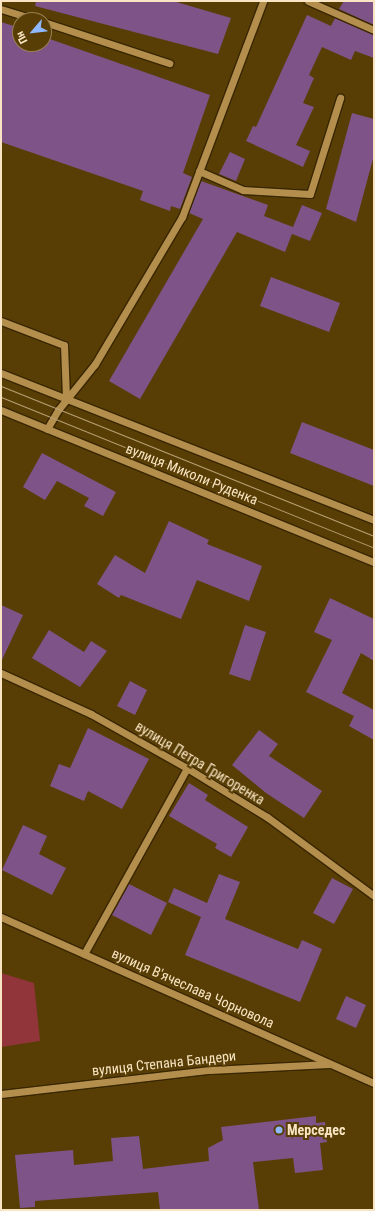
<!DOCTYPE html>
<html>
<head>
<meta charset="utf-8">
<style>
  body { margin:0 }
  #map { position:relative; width:375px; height:1211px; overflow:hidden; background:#583e05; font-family:"Roboto Condensed",sans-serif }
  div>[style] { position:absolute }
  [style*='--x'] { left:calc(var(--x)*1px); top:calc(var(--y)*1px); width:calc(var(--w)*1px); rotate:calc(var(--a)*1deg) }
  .green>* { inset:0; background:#91353a }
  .building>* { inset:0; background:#7e5388 }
  .roads { filter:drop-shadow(1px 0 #382601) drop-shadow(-1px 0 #382601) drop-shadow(0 1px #382601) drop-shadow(0 -1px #382601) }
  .minor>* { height:7px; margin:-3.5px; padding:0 3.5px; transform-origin:3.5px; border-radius:3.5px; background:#b38e4c }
  .tram>* { height:1px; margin:-0.5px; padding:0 0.5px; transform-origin:0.5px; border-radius:0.5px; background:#b8a176 }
  .dots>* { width:11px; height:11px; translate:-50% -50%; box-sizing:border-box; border:2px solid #583e05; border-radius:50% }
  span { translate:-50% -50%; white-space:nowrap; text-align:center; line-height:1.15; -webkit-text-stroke:4px #583e05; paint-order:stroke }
  .street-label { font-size:14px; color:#f9e5c4 }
  .poi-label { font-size:14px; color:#f9e5c4; font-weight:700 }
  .left { translate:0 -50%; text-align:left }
  .frame { position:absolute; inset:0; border:2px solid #f9e5c4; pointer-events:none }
  .north { position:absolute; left:12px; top:12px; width:40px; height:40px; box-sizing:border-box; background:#583e05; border:1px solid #988151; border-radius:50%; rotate:242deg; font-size:11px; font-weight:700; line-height:16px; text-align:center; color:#f9e5c4 }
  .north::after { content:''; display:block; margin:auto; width:14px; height:18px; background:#8fb8fd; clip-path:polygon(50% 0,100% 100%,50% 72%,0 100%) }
</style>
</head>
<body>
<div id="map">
  <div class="green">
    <div style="clip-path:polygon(1px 973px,34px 983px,40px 1041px,1px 1047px)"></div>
  </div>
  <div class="building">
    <div style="clip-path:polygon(36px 1px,173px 1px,231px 18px,218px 54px,35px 6px)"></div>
    <div style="clip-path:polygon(344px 1px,374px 1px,374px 25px,339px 9px)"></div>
    <div style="clip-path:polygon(307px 15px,331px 26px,335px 18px,374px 35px,374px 58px,355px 51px,351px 60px,322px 47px,309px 75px,314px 78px,303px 103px,314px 107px,296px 145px,310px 151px,303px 167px,246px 141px,253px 126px,256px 127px)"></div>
    <div style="clip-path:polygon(1px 22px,20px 28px,20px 44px,44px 44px,44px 37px,210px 95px,183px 173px,192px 177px,180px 209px,171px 206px,170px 211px,140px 200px,143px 191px,1px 142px)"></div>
    <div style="clip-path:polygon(352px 113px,374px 119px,374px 155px,356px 222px,326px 209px)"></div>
    <div style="clip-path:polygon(230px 152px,245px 159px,236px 181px,219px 174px)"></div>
    <div style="clip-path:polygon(201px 181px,268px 205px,264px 216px,293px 227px,302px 205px,322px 213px,310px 241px,292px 234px,285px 252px,237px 232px,140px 399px,109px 381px,203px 219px,189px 213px)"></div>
    <div style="clip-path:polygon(271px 277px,340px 303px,329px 332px,260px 306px)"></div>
    <div style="clip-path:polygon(302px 422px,374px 450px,374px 486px,290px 453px)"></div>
    <div style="clip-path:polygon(42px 453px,116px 492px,103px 516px,84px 506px,89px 498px,57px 481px,45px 500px,23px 487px)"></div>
    <div style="clip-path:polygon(169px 521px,209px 540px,207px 544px,262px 566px,249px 601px,197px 580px,181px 619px,121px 595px,119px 598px,97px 584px,115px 555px,145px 573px)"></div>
    <div style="clip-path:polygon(330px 598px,374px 619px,374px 661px,361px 653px,342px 693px,374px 710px,374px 740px,349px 726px,354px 716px,306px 692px,332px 640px,314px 632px)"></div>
    <div style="clip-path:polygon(1px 605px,23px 615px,1px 662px)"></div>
    <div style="clip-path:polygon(245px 625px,266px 632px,250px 681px,229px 674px)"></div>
    <div style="clip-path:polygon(49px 630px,84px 652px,91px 641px,107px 651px,80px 687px,32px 658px)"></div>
    <div style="clip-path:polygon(130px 681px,147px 690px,135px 715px,117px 706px)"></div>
    <div style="clip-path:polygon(88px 728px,149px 759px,122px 809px,88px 791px,84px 801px,50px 786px,59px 764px,70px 768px)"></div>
    <div style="clip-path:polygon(259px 730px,278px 744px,269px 756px,322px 791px,304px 818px,266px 793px,232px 765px)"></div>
    <div style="clip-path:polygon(189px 783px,208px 795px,205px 800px,248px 827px,231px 857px,215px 848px,217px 844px,169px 816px)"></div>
    <div style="clip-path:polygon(23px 825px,47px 836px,39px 854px,66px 868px,52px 895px,2px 870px)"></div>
    <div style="clip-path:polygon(219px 874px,240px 882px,225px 919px,298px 949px,302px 940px,322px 949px,300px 1002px,185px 955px,201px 917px,168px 902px,174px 888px,207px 903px)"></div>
    <div style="clip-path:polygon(332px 878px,353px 889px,334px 924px,313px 913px)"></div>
    <div style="clip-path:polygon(129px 884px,167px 903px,151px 935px,112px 915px)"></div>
    <div style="clip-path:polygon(346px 996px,366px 1005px,356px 1028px,336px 1019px)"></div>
    <div style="clip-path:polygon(316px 1116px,316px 1123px,325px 1122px,327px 1142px,320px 1143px,323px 1170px,295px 1173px,293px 1158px,253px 1162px,259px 1210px,160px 1210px,158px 1192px,35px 1201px,35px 1207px,20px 1208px,15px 1155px,73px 1150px,74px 1165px,113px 1161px,111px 1138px,139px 1136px,143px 1169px,209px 1161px,208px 1148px,223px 1140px,221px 1127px)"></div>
  </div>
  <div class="roads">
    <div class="minor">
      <div style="--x:308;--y:1;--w:72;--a:23.7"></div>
      <div style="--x:1;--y:9;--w:37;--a:17"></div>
      <div style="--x:44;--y:22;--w:132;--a:18.2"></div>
      <div style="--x:199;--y:171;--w:48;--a:23.4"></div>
      <div style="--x:243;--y:190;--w:67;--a:3.4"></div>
      <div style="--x:310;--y:194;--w:101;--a:-72.6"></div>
      <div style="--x:1;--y:321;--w:67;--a:20.9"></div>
      <div style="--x:64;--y:345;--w:53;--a:87.8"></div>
      <div style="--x:1;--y:373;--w:401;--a:21.5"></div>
      <div style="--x:1;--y:410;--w:403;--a:22.2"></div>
      <div style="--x:47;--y:429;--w:22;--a:-60"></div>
      <div style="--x:58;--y:410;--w:59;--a:-51.2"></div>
      <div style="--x:95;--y:364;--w:171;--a:-59.4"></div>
      <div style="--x:182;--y:217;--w:231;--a:-69.4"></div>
      <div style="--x:1;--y:673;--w:99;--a:24.5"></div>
      <div style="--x:91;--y:714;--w:110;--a:29.4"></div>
      <div style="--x:187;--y:768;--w:94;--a:31.5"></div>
      <div style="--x:267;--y:817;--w:133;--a:36.4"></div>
      <div style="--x:1;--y:917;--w:408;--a:24"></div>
      <div style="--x:84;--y:954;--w:213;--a:-61"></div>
      <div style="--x:1;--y:1094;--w:210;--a:-6.6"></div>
      <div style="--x:210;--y:1070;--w:119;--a:-2.9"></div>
    </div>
  </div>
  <div class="tram">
    <div style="--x:1;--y:386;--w:402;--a:21.9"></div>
    <div style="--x:1;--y:397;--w:402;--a:22"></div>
  </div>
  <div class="dots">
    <div style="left:279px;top:1130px;background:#8fb8fd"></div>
  </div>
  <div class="street-label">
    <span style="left:192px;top:474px;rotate:22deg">вулиця Миколи Руденка</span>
    <span style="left:200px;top:763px;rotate:31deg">вулиця Петра Григоренка</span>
    <span style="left:193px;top:988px;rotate:24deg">вулиця В'ячеслава Чорновола</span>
    <span style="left:164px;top:1063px;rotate:-6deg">вулиця Степана Бандери</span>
  </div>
  <div class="poi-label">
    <span class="left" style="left:287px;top:1130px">Мерседес</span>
  </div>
  <div class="frame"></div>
  <div class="north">Пн</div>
</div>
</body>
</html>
